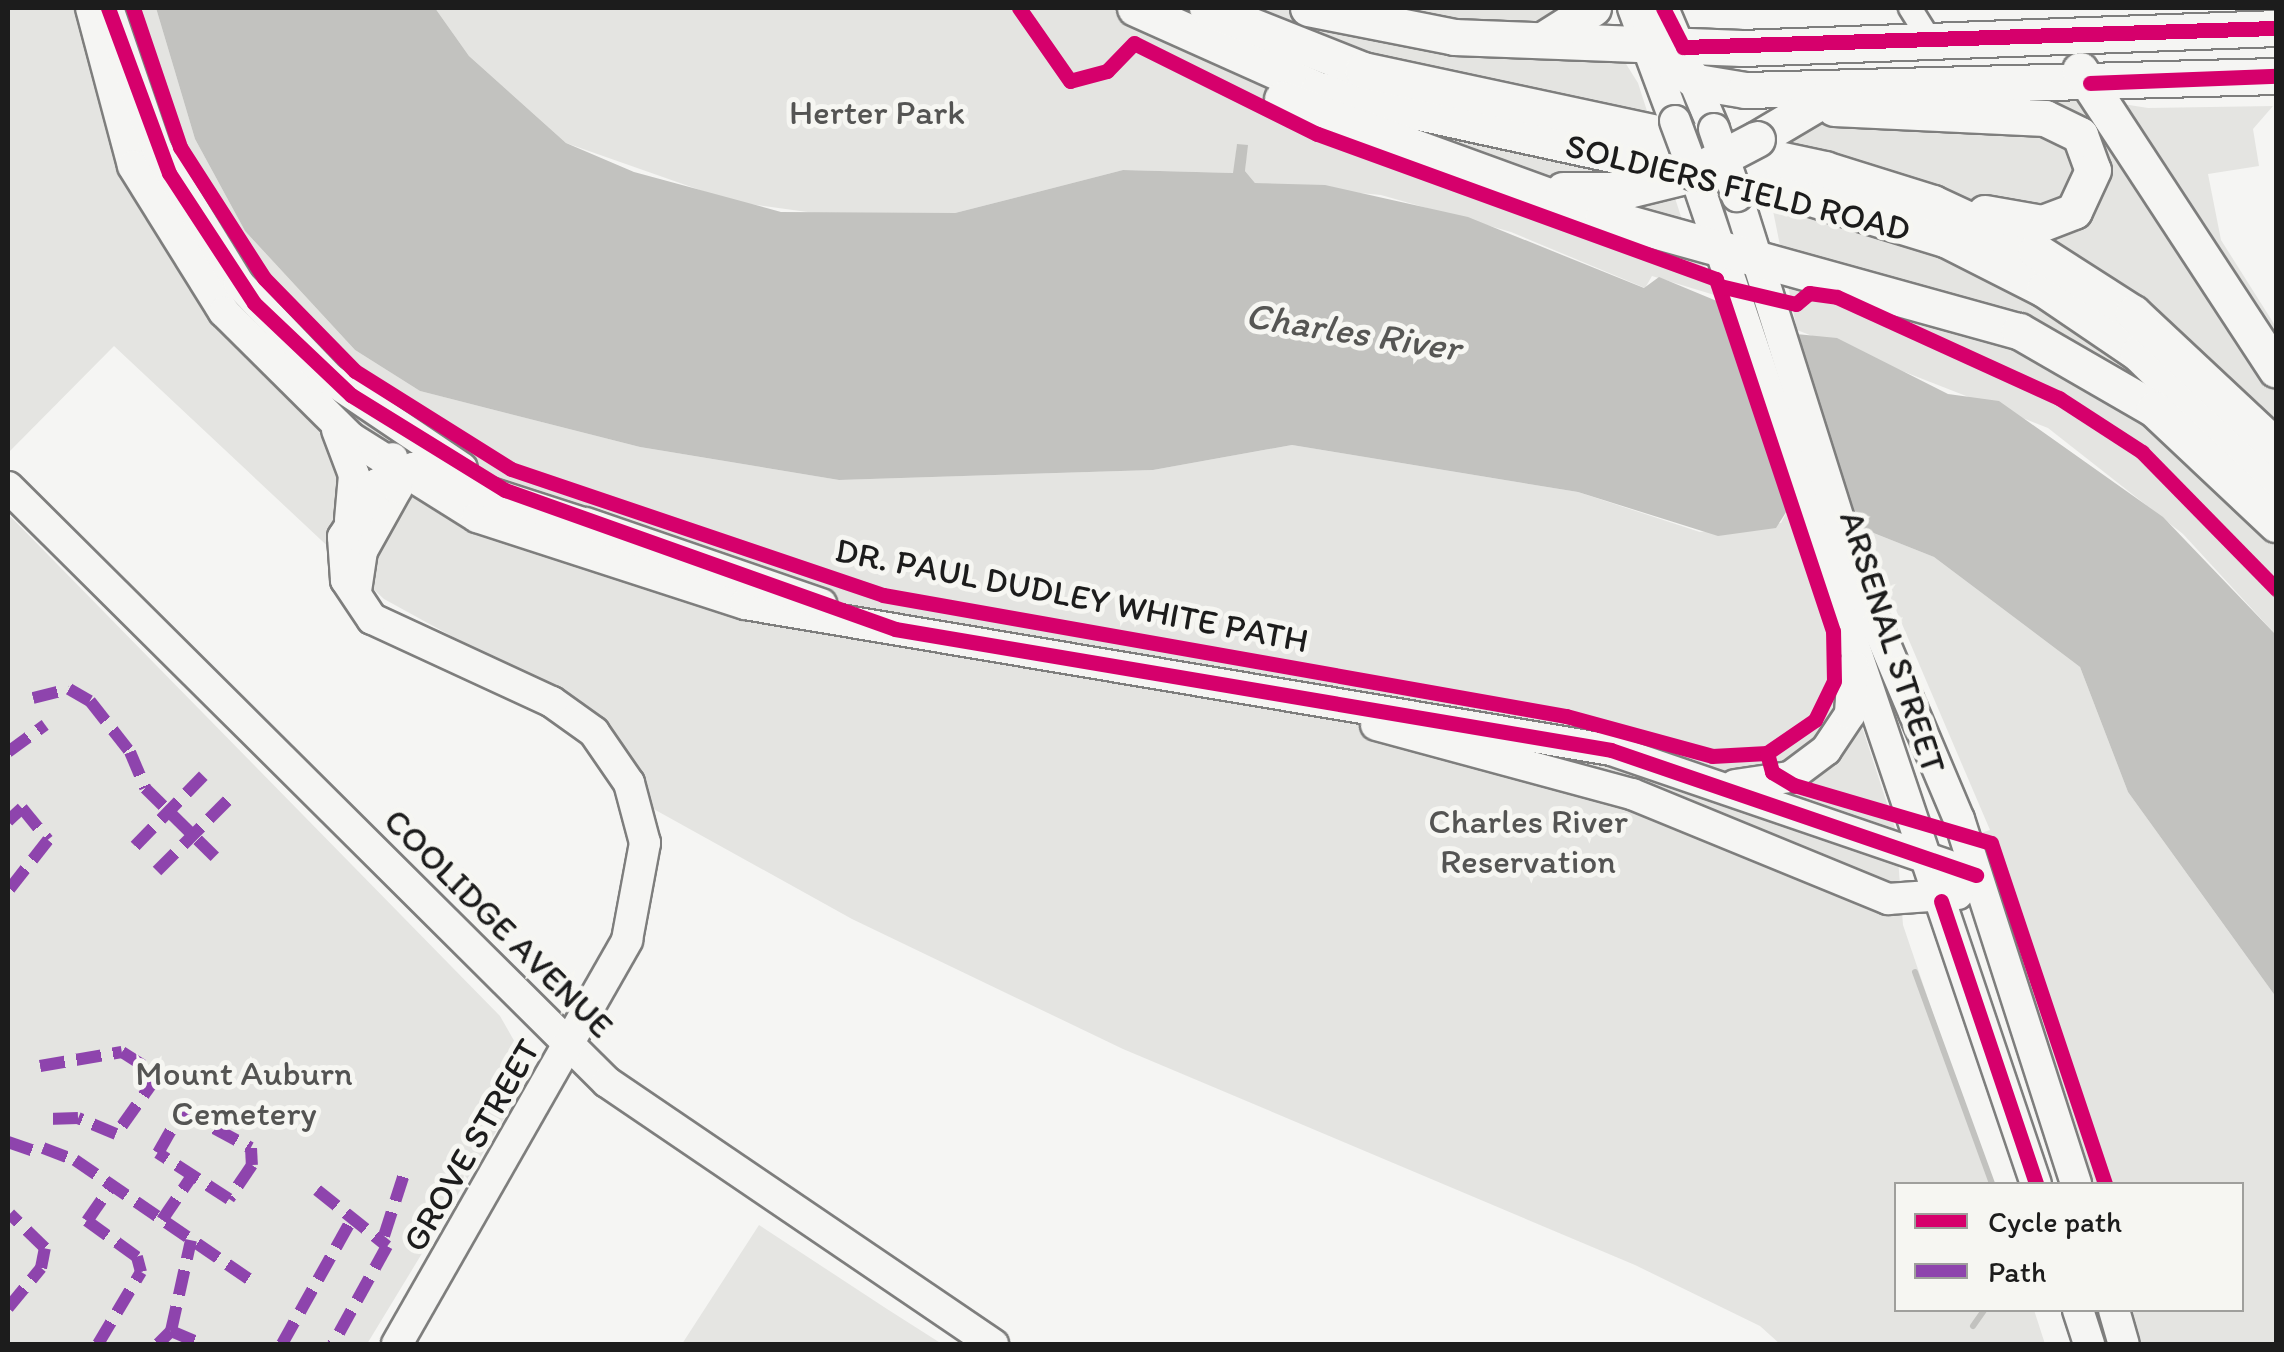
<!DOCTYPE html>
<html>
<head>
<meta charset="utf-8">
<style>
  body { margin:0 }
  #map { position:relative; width:2284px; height:1352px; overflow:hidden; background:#f5f5f3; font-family:Itim,sans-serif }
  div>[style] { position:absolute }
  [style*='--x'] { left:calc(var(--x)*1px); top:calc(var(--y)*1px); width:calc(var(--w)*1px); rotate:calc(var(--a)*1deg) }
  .built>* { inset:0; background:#e5e5e2 }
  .green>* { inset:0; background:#e4e4e1 }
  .water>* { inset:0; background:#c2c2bf }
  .stream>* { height:6px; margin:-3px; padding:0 3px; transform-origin:3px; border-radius:3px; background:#c2c2bf }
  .roads { filter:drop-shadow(2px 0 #7e7e7d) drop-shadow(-2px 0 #7e7e7d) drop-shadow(0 2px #7e7e7d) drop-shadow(0 -2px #7e7e7d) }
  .street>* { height:22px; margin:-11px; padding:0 11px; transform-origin:11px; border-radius:11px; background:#f5f5f3 }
  .secondary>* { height:30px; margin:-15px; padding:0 15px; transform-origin:15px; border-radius:15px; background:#f5f5f3 }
  .primary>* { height:35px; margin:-17.5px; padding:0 17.5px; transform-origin:17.5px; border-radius:17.5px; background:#f5f5f3 }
  .bridges { filter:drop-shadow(2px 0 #7e7e7d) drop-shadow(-2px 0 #7e7e7d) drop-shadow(0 2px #7e7e7d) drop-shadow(0 -2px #7e7e7d) }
  .secondary-bridge>* { height:30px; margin:-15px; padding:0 15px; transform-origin:15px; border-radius:15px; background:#f5f5f3 }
  .primary-bridge>* { height:35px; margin:-17.5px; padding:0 17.5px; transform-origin:17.5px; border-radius:17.5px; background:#f5f5f3 }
  .quiet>* { height:12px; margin-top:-6px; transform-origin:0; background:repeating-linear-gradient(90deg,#8e44ad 0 25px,transparent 0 37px) }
  .cycleway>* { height:15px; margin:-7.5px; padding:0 7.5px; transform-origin:7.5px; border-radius:7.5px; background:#d6006c }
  span { translate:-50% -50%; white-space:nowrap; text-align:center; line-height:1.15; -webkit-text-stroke:10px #f6f6f2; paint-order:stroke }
  .park-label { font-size:35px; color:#545453 }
  .street-label { font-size:35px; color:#1c1c1c }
  .water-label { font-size:38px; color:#565654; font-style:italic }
  .frame { position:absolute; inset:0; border:10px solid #1c1c1c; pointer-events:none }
  .legend { position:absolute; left:1894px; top:1182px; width:350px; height:130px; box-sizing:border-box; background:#f6f6f2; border:2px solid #9f9f9c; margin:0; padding:12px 18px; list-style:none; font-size:30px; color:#1c1c1c }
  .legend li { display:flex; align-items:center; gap:20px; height:50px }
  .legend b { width:50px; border:2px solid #9f9f9c }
</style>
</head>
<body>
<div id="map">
  <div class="built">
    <div style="clip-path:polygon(759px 1225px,887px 1309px,942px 1344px,682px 1344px)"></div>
  </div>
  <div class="green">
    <div style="clip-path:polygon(8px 8px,156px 8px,195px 139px,245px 231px,355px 350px,420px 391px,640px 447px,839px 480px,1153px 470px,1292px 445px,1578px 492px,1700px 532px,1781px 523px,1790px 506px,1896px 831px,1903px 925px,1991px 1184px,1896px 1184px,1896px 1310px,2034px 1310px,2045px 1344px,1780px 1344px,1760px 1326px,1635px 1265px,1123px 1049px,852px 919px,650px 807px,627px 753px,597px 716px,384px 599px,114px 346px,8px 453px)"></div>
    <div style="clip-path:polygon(435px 8px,1591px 8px,1638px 83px,1684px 226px,1721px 297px,1652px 276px,1645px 288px,1511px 232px,1381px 195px,1255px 183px,1245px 171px,1247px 145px,1237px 145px,1234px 173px,1123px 170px,955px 213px,844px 217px,734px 202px,566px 143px,469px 56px)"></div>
    <div style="clip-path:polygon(2079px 97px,2148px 108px,2273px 106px,2253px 129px,2259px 166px,2208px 174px,2221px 240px,2276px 327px,2276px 635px,2183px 534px,2048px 428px,1797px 330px,1763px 161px,1796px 132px,1856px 110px)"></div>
    <div style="clip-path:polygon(8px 514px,500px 1016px,521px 1053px,512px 1086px,520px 1092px,367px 1344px,8px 1344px)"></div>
    <div style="clip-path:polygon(1861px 528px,1934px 557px,2080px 667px,2128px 792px,2276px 997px,2276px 1344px,2139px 1344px,2129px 1310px,2242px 1310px,2242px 1184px,2092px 1184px,1981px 833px,1990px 830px)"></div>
  </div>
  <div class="water">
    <div style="clip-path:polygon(156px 8px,435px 8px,469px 56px,566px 143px,634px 172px,781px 212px,955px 213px,1123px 170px,1233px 173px,1237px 144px,1248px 145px,1245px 171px,1255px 183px,1325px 185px,1468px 217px,1644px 288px,1659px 277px,1796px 334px,1837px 338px,1948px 394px,1999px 401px,2163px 517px,2276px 635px,2276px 997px,2128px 792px,2080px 667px,1934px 557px,1861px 528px,1856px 513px,1784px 484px,1790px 506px,1776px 528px,1718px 536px,1578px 492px,1292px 445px,1153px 470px,839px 480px,640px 447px,420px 391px,355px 350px,245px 231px,195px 139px)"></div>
  </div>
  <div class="stream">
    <div style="--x:1915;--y:972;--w:226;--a:70"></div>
    <div style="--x:1973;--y:1326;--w:19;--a:-55"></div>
  </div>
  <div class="roads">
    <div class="street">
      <div style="--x:1910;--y:8;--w:39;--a:58"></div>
    </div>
    <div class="secondary">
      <div style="--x:91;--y:8;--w:163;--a:75.1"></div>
      <div style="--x:133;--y:166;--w:172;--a:58.1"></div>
      <div style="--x:224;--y:312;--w:179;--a:44.8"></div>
      <div style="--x:351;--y:438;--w:149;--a:32.1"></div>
      <div style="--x:477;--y:517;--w:282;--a:18"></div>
      <div style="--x:745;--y:604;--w:878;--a:9.57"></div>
      <div style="--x:1611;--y:750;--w:386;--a:18.9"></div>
      <div style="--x:108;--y:8;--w:150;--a:71"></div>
      <div style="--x:157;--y:150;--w:157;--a:58.5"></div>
      <div style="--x:239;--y:284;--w:132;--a:46.2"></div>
      <div style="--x:330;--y:379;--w:159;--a:34"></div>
      <div style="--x:1633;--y:8;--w:121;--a:69.6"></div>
      <div style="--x:1663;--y:8;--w:131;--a:67.1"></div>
      <div style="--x:1694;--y:172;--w:1068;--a:71.33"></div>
      <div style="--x:1737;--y:196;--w:408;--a:72.5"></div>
      <div style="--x:1860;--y:585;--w:254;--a:67.1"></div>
      <div style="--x:1959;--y:819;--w:383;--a:72.2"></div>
      <div style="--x:337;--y:430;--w:48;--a:69.3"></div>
      <div style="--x:354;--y:475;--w:45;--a:95.1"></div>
      <div style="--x:8;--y:487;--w:844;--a:44.81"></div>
      <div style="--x:607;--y:1082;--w:467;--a:34.2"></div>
      <div style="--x:586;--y:523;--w:249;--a:19"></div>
      <div style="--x:356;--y:591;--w:40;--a:-81.5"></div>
      <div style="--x:362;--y:551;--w:72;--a:-60.9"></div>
      <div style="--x:397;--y:488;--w:30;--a:-98"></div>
      <div style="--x:1376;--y:725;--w:265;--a:15.1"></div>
      <div style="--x:1632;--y:794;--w:277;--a:22.3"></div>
      <div style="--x:1888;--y:899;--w:70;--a:-4.1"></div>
      <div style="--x:1735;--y:785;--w:56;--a:-8.3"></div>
      <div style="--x:1790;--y:777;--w:45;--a:-36.9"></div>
      <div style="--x:1826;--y:750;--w:43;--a:-56.3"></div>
      <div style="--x:1850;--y:714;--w:48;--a:-86.4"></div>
      <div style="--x:2078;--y:1310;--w:36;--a:72"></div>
      <div style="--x:2114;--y:1310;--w:35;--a:74"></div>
      <div style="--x:397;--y:1344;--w:465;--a:-60.3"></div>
      <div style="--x:627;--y:940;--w:99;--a:-79.5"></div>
      <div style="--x:645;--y:843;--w:62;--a:-104.9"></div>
      <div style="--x:629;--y:783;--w:62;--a:-124.5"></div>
      <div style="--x:594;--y:732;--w:52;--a:-144.5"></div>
      <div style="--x:552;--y:702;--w:198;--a:-155.2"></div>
      <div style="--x:372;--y:619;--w:47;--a:-123.7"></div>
      <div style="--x:346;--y:580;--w:43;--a:-94"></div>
      <div style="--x:343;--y:537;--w:63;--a:-57.3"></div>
      <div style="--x:377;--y:484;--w:39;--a:-24"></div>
      <div style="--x:413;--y:468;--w:199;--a:17.9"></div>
    </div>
    <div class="primary">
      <div style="--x:1135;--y:8;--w:201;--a:24.1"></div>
      <div style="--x:1318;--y:90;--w:494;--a:12.3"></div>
      <div style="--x:1801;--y:195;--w:151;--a:17"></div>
      <div style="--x:1945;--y:239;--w:111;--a:26.8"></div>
      <div style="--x:2044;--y:289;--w:114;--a:34.2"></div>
      <div style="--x:2138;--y:353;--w:193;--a:44.4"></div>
      <div style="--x:1207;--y:8;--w:168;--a:21.7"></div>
      <div style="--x:1363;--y:70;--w:472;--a:12.1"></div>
      <div style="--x:1824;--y:169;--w:114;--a:17.3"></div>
      <div style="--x:1933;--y:203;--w:114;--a:25"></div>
      <div style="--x:2036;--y:251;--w:115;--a:32.6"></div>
      <div style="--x:2133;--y:313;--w:196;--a:43.1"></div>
      <div style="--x:1308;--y:8;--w:149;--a:11.2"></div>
      <div style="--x:1454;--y:37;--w:288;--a:2.2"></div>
      <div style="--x:1742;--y:48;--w:534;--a:-2.14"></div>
      <div style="--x:1544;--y:39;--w:58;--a:-32.3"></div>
      <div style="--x:1648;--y:45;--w:61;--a:37.1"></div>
      <div style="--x:1697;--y:82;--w:49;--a:9.5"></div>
      <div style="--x:1745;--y:90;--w:531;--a:-1.51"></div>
      <div style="--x:2080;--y:70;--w:358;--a:56.8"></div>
      <div style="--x:1282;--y:99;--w:342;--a:20"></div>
      <div style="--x:1603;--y:216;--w:432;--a:15.5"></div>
      <div style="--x:2019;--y:331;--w:156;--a:30"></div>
      <div style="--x:2154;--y:409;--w:168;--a:43.3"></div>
      <div style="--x:1834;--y:108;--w:211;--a:2.7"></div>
      <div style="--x:2045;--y:118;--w:39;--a:26"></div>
      <div style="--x:2080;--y:135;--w:37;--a:70"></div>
      <div style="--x:2093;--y:170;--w:45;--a:114.9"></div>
      <div style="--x:2074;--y:211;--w:34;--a:159"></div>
      <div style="--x:2042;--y:223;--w:58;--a:-170"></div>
      <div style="--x:1757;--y:139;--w:100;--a:-30.7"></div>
      <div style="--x:1563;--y:190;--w:65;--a:0"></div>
      <div style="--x:1628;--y:190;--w:63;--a:-13.8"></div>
    </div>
  </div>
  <div class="bridges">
    <div class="secondary-bridge">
      <div style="--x:1675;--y:121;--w:54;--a:69.6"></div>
      <div style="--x:1714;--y:129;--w:71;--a:71.1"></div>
    </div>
    <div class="primary-bridge">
      <div style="--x:1694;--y:172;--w:71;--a:-27.6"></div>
    </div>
  </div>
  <div class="quiet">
    <div style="--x:33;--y:698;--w:37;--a:-14"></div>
    <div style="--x:69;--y:689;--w:24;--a:30"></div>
    <div style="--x:90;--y:701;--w:65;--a:51.9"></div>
    <div style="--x:130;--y:752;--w:39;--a:67"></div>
    <div style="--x:145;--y:788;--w:98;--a:44.6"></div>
    <div style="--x:8;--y:752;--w:46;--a:-36.1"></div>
    <div style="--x:8;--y:821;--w:19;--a:-43"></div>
    <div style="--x:22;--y:808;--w:41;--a:50.9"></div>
    <div style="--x:48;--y:840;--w:65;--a:128.1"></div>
    <div style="--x:135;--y:846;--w:98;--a:-45.8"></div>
    <div style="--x:157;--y:871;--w:100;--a:-45"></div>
    <div style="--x:40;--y:1066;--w:83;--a:-9.7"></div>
    <div style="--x:122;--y:1052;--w:43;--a:32.6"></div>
    <div style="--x:158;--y:1075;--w:72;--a:125.4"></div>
    <div style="--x:116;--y:1134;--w:41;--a:-157.2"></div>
    <div style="--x:78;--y:1118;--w:31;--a:178"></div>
    <div style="--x:182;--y:1111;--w:78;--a:28.2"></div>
    <div style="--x:251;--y:1148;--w:17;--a:87"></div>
    <div style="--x:252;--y:1165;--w:41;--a:124.1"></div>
    <div style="--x:229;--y:1199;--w:85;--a:-147.1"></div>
    <div style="--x:158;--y:1153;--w:48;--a:-60.3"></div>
    <div style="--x:8;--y:1142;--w:36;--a:19"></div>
    <div style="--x:43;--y:1148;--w:34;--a:21"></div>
    <div style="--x:75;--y:1160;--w:216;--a:34.4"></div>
    <div style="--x:317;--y:1190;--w:90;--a:38.7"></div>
    <div style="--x:387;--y:1246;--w:112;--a:118.9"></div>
    <div style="--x:162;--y:1220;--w:53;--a:-55.7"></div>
    <div style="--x:384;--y:1236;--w:68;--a:-72.1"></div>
    <div style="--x:8;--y:1308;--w:52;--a:-50.5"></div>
    <div style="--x:41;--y:1268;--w:20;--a:-79"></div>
    <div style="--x:45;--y:1248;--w:49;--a:-135.8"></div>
    <div style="--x:171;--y:1331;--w:93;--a:-77.6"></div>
    <div style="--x:98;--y:1344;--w:84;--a:-59.2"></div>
    <div style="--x:141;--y:1272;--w:16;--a:-105"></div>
    <div style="--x:137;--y:1257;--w:62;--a:-144.2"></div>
    <div style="--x:87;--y:1221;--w:44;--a:-55.2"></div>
    <div style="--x:158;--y:1344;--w:18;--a:-45"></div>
    <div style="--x:171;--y:1331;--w:34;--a:23"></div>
    <div style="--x:282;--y:1344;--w:148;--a:-60.8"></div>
  </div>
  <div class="cycleway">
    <div style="--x:108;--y:8;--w:176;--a:69.7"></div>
    <div style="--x:169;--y:173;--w:155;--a:56.8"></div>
    <div style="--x:254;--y:303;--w:134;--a:43.5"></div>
    <div style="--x:351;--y:395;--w:181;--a:31.7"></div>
    <div style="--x:505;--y:490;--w:414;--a:19.6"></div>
    <div style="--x:895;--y:629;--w:726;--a:9.59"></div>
    <div style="--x:1611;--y:750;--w:386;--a:18.9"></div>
    <div style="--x:133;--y:8;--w:147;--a:71.3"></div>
    <div style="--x:180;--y:147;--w:156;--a:57.3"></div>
    <div style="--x:264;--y:278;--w:130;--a:45.6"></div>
    <div style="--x:355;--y:371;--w:184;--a:32.1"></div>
    <div style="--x:511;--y:469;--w:393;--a:18.7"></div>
    <div style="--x:883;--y:595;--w:694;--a:10.05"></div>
    <div style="--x:1566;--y:716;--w:151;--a:15.3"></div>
    <div style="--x:1712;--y:756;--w:55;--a:-3.1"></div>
    <div style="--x:1767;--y:753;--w:58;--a:-34.5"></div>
    <div style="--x:1815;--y:720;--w:43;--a:-64"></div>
    <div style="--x:1834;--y:681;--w:50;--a:-91.1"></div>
    <div style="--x:1833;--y:631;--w:371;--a:-108.4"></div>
    <div style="--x:1716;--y:279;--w:425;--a:-160"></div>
    <div style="--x:1317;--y:134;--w:204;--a:-153.6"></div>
    <div style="--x:1134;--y:43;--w:39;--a:134"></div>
    <div style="--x:1107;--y:71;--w:38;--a:165"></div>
    <div style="--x:1070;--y:81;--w:89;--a:-124.9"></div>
    <div style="--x:1663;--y:8;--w:44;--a:62.9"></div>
    <div style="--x:1683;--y:47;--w:593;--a:-1.84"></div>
    <div style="--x:2090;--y:83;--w:186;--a:-2.2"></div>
    <div style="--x:1720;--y:286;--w:78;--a:13.3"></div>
    <div style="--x:1796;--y:304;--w:17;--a:-40"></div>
    <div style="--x:1809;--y:293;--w:28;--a:8"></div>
    <div style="--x:1837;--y:297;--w:244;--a:24.5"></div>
    <div style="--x:2059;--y:398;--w:99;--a:33"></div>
    <div style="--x:2142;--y:452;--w:192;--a:45.6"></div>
    <div style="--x:1767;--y:753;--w:20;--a:75"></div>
    <div style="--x:1772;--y:772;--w:26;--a:31"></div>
    <div style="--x:1794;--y:785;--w:205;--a:16.4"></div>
    <div style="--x:1991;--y:843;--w:360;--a:71.5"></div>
    <div style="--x:1941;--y:901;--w:299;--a:71.4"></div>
  </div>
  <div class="park-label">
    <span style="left:877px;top:112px">Herter Park</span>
    <span style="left:1528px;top:841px">Charles River<br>Reservation</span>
    <span style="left:244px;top:1093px">Mount Auburn<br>Cemetery</span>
  </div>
  <div class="street-label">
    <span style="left:1738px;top:187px;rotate:14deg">SOLDIERS FIELD ROAD</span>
    <span style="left:1072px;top:595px;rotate:11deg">DR. PAUL DUDLEY WHITE PATH</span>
    <span style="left:1893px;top:642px;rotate:72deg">ARSENAL STREET</span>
    <span style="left:499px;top:923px;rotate:45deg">COOLIDGE AVENUE</span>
    <span style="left:471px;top:1145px;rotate:-60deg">GROVE STREET</span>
  </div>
  <div class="water-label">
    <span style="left:1353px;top:332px;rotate:9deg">Charles River</span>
  </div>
  <div class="frame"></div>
  <ul class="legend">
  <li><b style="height:12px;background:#d6006c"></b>Cycle path</li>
  <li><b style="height:12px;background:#8e44ad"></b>Path</li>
  </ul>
</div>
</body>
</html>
